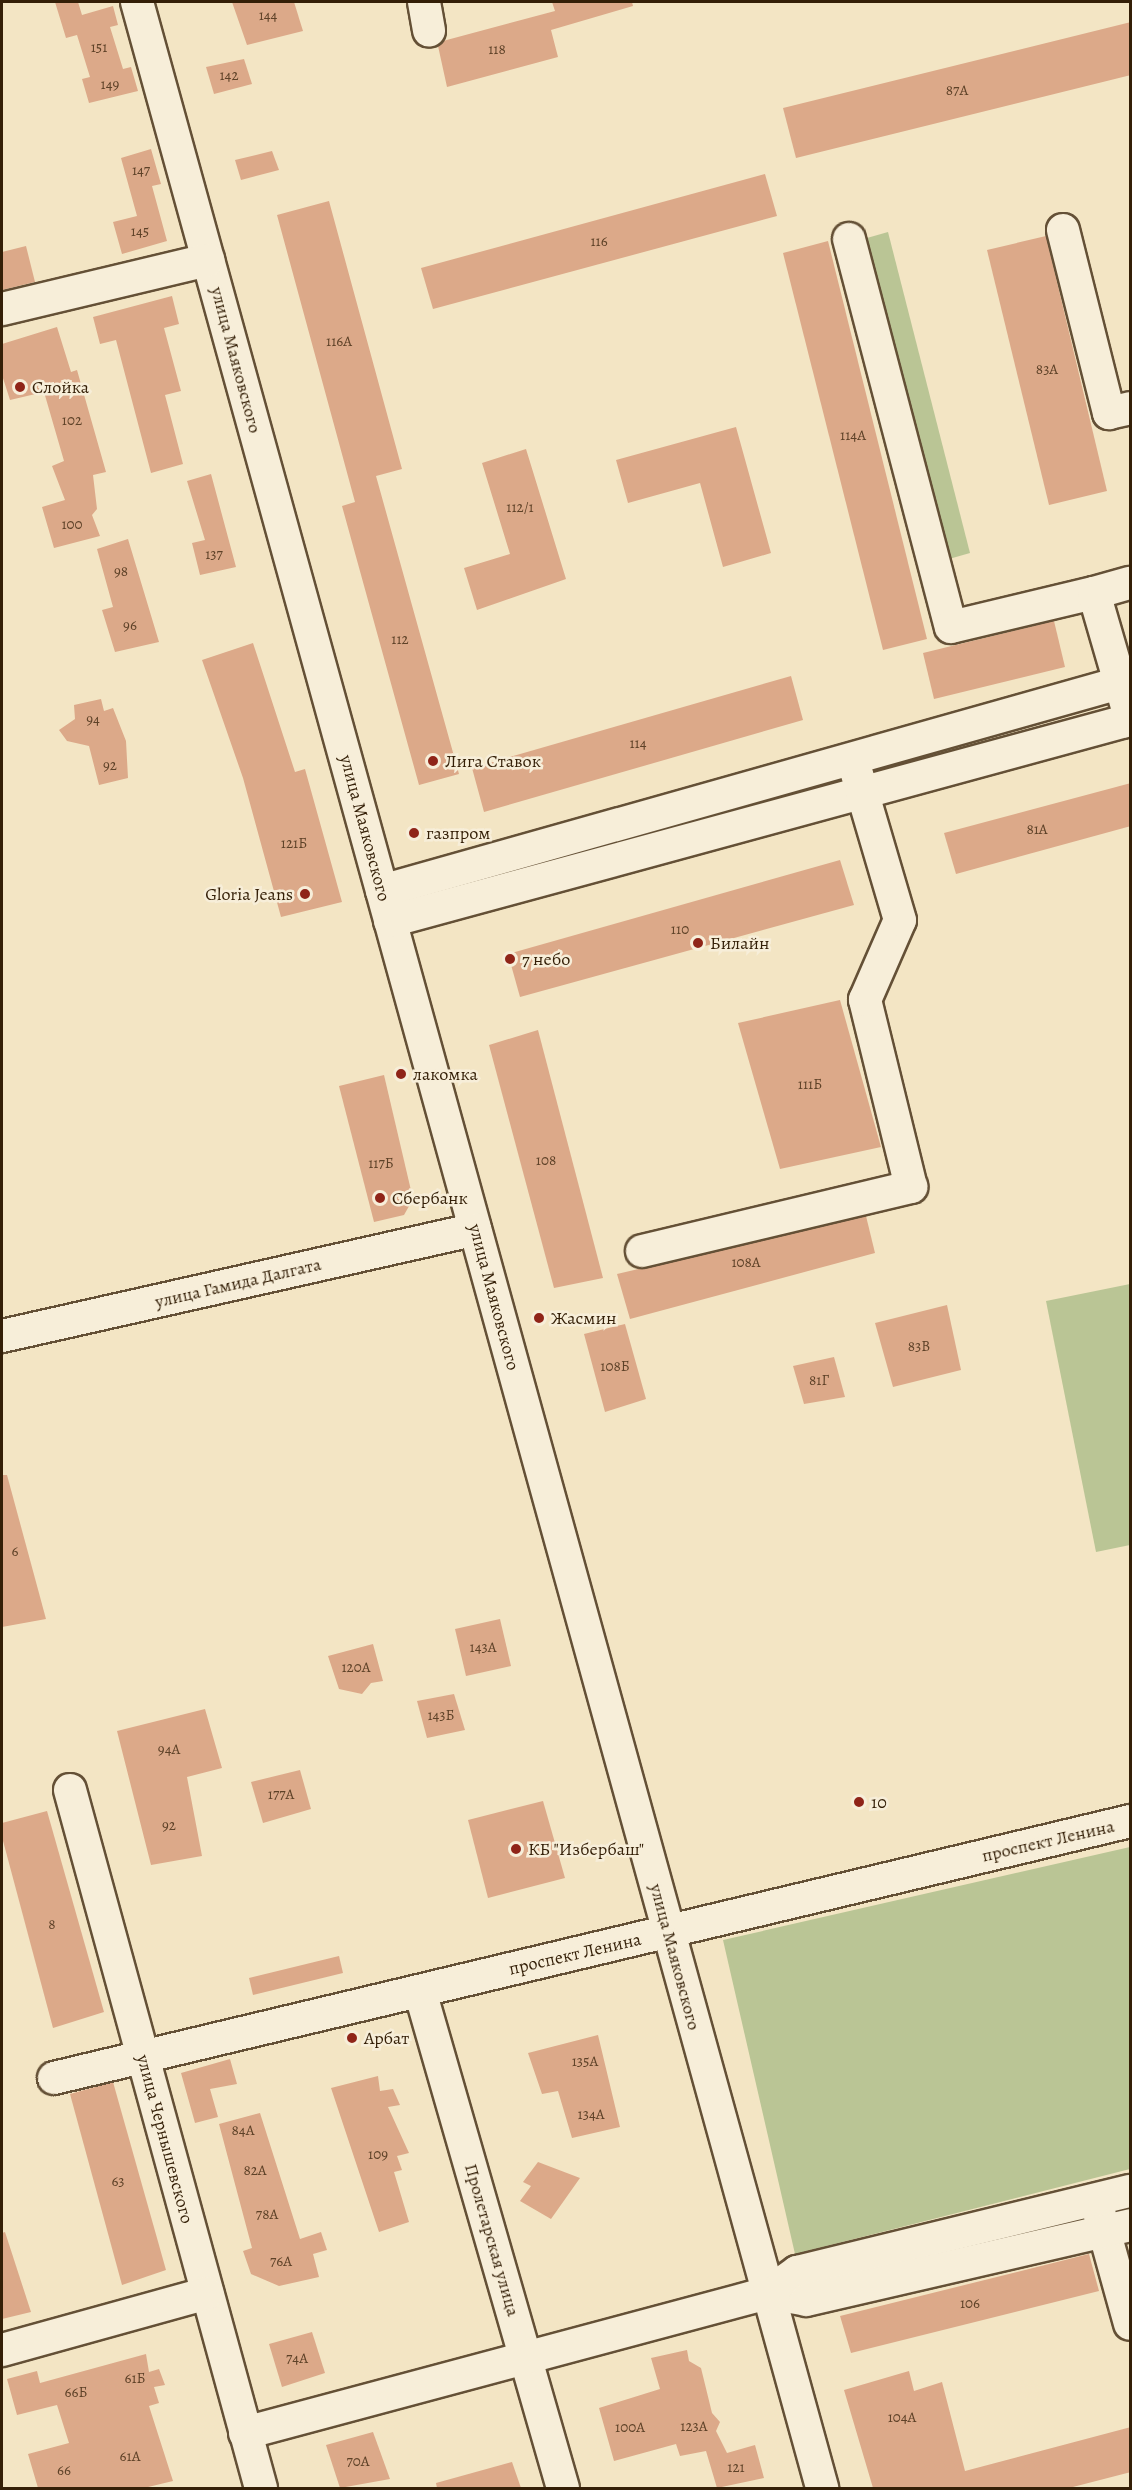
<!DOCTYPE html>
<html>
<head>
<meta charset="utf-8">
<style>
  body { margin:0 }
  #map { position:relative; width:1132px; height:2490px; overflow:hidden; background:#f3e5c4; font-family:Alegreya,serif }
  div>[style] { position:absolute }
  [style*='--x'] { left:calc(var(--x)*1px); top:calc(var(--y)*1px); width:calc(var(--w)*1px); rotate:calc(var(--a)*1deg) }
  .green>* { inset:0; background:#bac595 }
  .building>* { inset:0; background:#dca989 }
  .roads { filter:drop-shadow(2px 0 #645036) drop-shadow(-2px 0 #645036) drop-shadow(0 2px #645036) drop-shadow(0 -2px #645036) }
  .minor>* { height:32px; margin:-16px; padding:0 16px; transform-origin:16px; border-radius:16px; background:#f7eed9 }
  .dots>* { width:16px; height:16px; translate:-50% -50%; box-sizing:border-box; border:3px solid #f7eed9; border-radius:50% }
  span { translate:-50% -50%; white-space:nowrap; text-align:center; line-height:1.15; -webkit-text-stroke:5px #f7eed9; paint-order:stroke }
  .number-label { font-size:15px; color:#5e4228 }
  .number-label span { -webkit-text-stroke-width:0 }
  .street-label { font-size:18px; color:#341f07 }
  .poi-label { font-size:18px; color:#341f07 }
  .left { translate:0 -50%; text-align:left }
  .right { translate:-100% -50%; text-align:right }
  .frame { position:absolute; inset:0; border:3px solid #341f07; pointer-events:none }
</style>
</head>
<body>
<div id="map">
  <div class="green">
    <div style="clip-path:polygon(888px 232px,970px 553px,949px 559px,867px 238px)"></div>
    <div style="clip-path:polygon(1130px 1284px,1130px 1545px,1096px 1552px,1046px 1301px)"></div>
    <div style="clip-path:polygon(1130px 1847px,1130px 2169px,795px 2254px,723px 1940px)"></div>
  </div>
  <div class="building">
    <div style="clip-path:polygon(55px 2px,78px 2px,82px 15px,113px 6px,118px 25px,110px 27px,123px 69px,131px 67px,138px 91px,89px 103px,82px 79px,90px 77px,77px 35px,66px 38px)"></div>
    <div style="clip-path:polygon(232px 2px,294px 2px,303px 31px,247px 45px)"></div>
    <div style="clip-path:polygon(552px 2px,632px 2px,633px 6px,551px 30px,558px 57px,447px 87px,438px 46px,443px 41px,555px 11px)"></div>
    <div style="clip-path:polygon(1131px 22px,1131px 75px,796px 158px,783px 108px)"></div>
    <div style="clip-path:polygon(244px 59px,252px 84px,214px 94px,206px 67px)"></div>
    <div style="clip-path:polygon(151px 149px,161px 184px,152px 186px,167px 241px,122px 254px,113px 222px,137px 216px,121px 158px)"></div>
    <div style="clip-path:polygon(272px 151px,279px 170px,241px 180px,235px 160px)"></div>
    <div style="clip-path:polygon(765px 174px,777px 216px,433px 309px,421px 268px)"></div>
    <div style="clip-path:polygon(329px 201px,402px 469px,376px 476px,459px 774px,419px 785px,342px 506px,355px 502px,277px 215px)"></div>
    <div style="clip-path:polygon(1046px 236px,1107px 491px,1049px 505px,987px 250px)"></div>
    <div style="clip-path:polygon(828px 241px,927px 639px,883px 650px,783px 253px)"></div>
    <div style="clip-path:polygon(26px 246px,35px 282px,2px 290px,2px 252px)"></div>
    <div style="clip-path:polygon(172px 296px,179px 324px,164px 328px,181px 391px,165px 395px,183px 464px,151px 473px,116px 340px,100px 344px,93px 317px)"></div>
    <div style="clip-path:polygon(57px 327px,71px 372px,77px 370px,106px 472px,93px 475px,97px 509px,92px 515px,100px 536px,54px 548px,42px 507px,65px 500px,52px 466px,64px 461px,44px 392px,10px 400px,2px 375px,2px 344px)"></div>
    <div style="clip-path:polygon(736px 427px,771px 553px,723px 567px,700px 483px,628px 503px,616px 460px)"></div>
    <div style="clip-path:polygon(526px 449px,566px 579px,477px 610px,464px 568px,510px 554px,482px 463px)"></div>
    <div style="clip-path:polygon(211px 474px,236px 567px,200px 575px,192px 543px,205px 540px,187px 481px)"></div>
    <div style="clip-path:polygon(128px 539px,159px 642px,115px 652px,102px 610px,113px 607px,97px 549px)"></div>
    <div style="clip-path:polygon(1054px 621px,1065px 667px,934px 699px,923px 653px)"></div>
    <div style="clip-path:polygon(253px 643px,295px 772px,305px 769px,342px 902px,281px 917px,243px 778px,202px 660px)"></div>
    <div style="clip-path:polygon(791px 676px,803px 720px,484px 812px,472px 768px)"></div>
    <div style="clip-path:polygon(101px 699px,104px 711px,113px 708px,126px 741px,128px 778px,99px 785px,89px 746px,67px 741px,59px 730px,75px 719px,74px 705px)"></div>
    <div style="clip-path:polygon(1131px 783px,1131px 826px,956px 874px,944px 833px)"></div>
    <div style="clip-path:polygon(840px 860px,854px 905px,520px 997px,508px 954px)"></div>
    <div style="clip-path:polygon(840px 1000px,881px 1147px,780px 1169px,738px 1023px)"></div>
    <div style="clip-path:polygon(538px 1030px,603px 1278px,554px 1288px,489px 1045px)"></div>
    <div style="clip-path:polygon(384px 1075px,413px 1199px,404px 1215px,374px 1222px,339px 1086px)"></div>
    <div style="clip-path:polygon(866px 1216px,875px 1253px,630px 1319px,617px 1274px)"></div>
    <div style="clip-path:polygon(947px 1305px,961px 1370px,893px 1387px,875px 1323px)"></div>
    <div style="clip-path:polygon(625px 1324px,646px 1399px,605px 1412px,584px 1334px)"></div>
    <div style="clip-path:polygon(834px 1357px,845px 1397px,804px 1404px,793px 1366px)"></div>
    <div style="clip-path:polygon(2px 1475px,7px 1475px,46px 1619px,2px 1627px)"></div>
    <div style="clip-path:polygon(500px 1619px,511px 1666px,466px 1676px,455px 1629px)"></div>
    <div style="clip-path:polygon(373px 1644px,383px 1681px,371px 1683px,362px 1694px,339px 1689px,328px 1656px)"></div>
    <div style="clip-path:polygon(454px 1694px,465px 1730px,427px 1738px,417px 1701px)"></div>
    <div style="clip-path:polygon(205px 1709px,222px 1768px,187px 1777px,202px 1856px,151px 1865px,117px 1731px)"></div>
    <div style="clip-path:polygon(300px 1770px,311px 1809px,263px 1823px,251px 1782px)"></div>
    <div style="clip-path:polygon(543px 1801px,565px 1878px,488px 1898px,468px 1820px)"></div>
    <div style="clip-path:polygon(47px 1811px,104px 2012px,53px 2028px,2px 1837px,2px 1823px)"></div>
    <div style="clip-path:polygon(339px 1956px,343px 1973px,253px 1995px,249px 1978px)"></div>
    <div style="clip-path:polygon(598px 2035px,620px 2127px,572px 2138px,558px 2091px,542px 2094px,528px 2053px)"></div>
    <div style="clip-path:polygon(230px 2059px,237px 2084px,210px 2089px,218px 2117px,195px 2123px,181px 2073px)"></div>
    <div style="clip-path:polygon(378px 2076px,380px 2091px,393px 2089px,400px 2105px,388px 2107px,409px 2153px,397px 2156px,402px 2170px,394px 2172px,409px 2222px,379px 2232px,331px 2088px)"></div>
    <div style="clip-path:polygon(113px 2082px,166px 2270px,122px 2285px,70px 2094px)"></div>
    <div style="clip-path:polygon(260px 2113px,300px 2239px,321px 2232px,327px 2250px,313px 2254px,319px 2277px,279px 2286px,251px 2274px,243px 2251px,252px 2248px,219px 2124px)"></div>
    <div style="clip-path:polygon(538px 2162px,580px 2178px,551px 2219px,520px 2201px,531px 2186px,523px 2182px)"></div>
    <div style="clip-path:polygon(5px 2232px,31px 2312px,2px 2319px,2px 2233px)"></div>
    <div style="clip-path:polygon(1089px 2254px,1099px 2291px,851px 2353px,840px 2316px)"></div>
    <div style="clip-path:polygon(312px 2332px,325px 2373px,282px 2387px,269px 2344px)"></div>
    <div style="clip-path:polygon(687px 2350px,689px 2361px,701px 2368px,712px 2413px,720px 2422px,716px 2431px,727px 2453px,755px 2445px,764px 2478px,717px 2488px,706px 2451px,680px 2456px,676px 2444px,614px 2461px,599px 2408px,660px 2389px,651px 2358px)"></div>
    <div style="clip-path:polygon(146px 2354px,149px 2372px,159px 2369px,165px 2385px,154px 2387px,159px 2403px,149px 2406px,173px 2481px,144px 2488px,38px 2488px,28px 2454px,69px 2443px,57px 2405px,17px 2415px,7px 2379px,37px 2371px,40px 2383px)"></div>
    <div style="clip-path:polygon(909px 2371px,914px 2391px,942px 2382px,965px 2471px,1131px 2427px,1131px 2472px,1069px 2488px,873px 2488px,844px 2390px)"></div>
    <div style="clip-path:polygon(373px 2432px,390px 2479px,340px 2488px,326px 2445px)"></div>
    <div style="clip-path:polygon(512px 2462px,521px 2488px,437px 2488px,436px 2483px)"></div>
  </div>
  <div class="roads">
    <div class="minor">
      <div style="--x:137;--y:2;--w:2579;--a:74.59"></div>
      <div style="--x:424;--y:2;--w:29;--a:80"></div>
      <div style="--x:1063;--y:230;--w:189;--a:75.9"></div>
      <div style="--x:1109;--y:413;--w:22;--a:-13"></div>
      <div style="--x:849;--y:239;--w:401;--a:75.3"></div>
      <div style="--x:951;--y:627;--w:147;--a:-13.4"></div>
      <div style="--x:1094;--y:593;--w:115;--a:73.8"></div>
      <div style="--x:2;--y:309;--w:212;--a:-13.4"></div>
      <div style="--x:1094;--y:593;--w:37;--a:-16"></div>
      <div style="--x:382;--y:891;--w:777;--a:-15.75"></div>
      <div style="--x:390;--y:921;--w:767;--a:-15.2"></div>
      <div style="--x:642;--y:1251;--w:277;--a:-13.4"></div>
      <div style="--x:911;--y:1187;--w:193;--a:-103.8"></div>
      <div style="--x:865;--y:1000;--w:87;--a:-66.4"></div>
      <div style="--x:900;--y:920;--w:152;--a:-106.4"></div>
      <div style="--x:2;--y:1336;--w:485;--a:-12.7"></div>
      <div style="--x:70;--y:1790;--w:724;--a:74.7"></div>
      <div style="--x:420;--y:1991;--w:517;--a:73.95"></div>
      <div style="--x:54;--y:2078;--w:1106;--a:-13.43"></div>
      <div style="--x:1099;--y:2212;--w:116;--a:74.5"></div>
      <div style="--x:768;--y:2293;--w:36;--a:-36"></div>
      <div style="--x:797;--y:2272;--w:343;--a:-13.7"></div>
      <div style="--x:2;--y:2350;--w:213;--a:-15.5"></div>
      <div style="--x:245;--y:2433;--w:541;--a:-14.99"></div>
      <div style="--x:768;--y:2293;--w:39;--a:10"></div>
      <div style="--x:806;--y:2300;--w:333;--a:-13"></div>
    </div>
  </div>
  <div class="dots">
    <div style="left:20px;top:387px;background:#8f2418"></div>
    <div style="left:433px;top:761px;background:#8f2418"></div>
    <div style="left:414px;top:833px;background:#8f2418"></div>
    <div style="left:305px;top:894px;background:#8f2418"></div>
    <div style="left:698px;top:943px;background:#8f2418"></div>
    <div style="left:510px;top:959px;background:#8f2418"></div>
    <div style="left:401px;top:1074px;background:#8f2418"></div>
    <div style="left:380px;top:1198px;background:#8f2418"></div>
    <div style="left:539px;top:1318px;background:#8f2418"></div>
    <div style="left:859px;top:1802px;background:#8f2418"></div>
    <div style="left:516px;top:1849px;background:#8f2418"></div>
    <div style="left:352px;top:2038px;background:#8f2418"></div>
  </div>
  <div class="number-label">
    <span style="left:268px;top:16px">144</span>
    <span style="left:99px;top:48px">151</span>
    <span style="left:497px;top:50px">118</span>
    <span style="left:229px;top:76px">142</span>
    <span style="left:110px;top:85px">149</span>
    <span style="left:957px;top:91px">87А</span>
    <span style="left:141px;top:171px">147</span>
    <span style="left:140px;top:232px">145</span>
    <span style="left:599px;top:242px">116</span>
    <span style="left:339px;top:342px">116А</span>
    <span style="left:1047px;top:370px">83А</span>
    <span style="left:72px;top:421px">102</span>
    <span style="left:853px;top:436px">114А</span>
    <span style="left:520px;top:508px">112/1</span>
    <span style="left:72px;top:525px">100</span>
    <span style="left:214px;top:555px">137</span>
    <span style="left:121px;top:572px">98</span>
    <span style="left:130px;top:626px">96</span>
    <span style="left:400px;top:640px">112</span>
    <span style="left:93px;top:720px">94</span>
    <span style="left:638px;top:744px">114</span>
    <span style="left:110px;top:766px">92</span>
    <span style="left:1037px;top:830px">81А</span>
    <span style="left:294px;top:844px">121Б</span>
    <span style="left:680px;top:930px">110</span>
    <span style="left:810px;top:1085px">111Б</span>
    <span style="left:546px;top:1161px">108</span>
    <span style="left:381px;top:1164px">117Б</span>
    <span style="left:746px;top:1263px">108А</span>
    <span style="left:919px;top:1347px">83В</span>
    <span style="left:615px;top:1367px">108Б</span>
    <span style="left:819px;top:1381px">81Г</span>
    <span style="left:15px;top:1552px">6</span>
    <span style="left:483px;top:1648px">143А</span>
    <span style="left:356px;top:1668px">120А</span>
    <span style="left:441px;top:1716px">143Б</span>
    <span style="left:169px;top:1750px">94А</span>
    <span style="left:281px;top:1795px">177А</span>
    <span style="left:169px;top:1826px">92</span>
    <span style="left:52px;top:1925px">8</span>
    <span style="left:585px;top:2062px">135А</span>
    <span style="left:591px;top:2115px">134А</span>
    <span style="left:243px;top:2131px">84А</span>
    <span style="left:378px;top:2155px">109</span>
    <span style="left:255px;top:2171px">82А</span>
    <span style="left:118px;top:2182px">63</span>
    <span style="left:267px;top:2215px">78А</span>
    <span style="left:281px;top:2262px">76А</span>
    <span style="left:970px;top:2304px">106</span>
    <span style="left:297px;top:2359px">74А</span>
    <span style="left:135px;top:2379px">61Б</span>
    <span style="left:76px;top:2393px">66Б</span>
    <span style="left:902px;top:2418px">104А</span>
    <span style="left:694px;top:2427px">123А</span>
    <span style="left:630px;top:2428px">100А</span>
    <span style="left:130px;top:2457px">61А</span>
    <span style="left:358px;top:2462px">70А</span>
    <span style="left:736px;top:2468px">121</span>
    <span style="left:64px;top:2471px">66</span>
  </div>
  <div class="street-label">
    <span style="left:236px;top:360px;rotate:75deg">улица Маяковского</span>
    <span style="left:365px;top:828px;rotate:75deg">улица Маяковского</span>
    <span style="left:238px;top:1283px;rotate:-13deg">улица Гамида Далгата</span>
    <span style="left:494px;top:1297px;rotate:75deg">улица Маяковского</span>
    <span style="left:1048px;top:1841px;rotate:-13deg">проспект Ленина</span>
    <span style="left:575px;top:1954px;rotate:-13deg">проспект Ленина</span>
    <span style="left:675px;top:1957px;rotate:75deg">улица Маяковского</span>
    <span style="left:165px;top:2139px;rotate:75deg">улица Чернышевского</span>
    <span style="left:492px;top:2240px;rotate:74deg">Пролетарская улица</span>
  </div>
  <div class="poi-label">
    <span class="left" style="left:32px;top:387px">Слойка</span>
    <span class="left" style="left:445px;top:761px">Лига Ставок</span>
    <span class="left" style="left:426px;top:833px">газпром</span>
    <span class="right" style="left:293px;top:894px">Gloria Jeans</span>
    <span class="left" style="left:710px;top:943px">Билайн</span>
    <span class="left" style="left:522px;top:959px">7 небо</span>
    <span class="left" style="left:413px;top:1074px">лакомка</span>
    <span class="left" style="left:392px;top:1198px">Сбербанк</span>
    <span class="left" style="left:551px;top:1318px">Жасмин</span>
    <span class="left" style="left:871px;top:1802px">10</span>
    <span class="left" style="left:528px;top:1849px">КБ "Избербаш"</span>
    <span class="left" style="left:364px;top:2038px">Арбат</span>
  </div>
  <div class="frame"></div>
</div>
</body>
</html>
